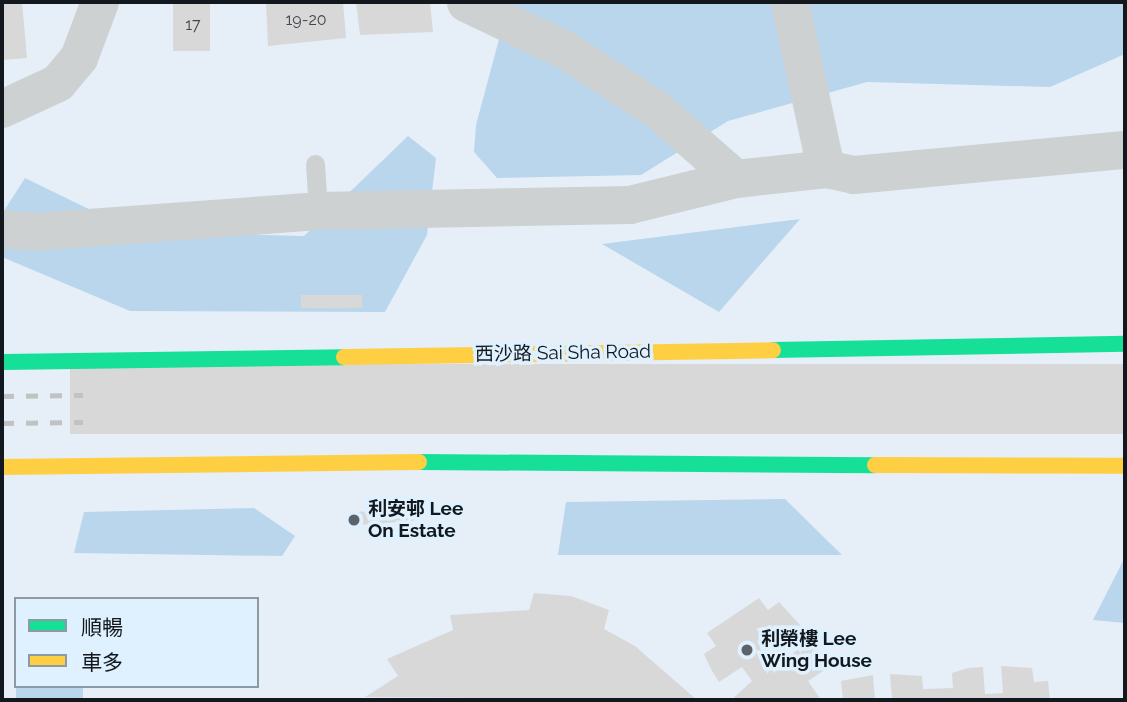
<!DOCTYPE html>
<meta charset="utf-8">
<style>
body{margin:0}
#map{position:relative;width:1127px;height:702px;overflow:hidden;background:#e6eff7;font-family:Raleway,"Noto Sans TC",sans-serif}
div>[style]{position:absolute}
.green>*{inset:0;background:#b9d6ed;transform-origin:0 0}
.building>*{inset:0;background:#d8d8d9;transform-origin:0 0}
.lane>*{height:19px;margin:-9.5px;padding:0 9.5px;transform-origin:9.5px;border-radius:9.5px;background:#ced1d2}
.street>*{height:38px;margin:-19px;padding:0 19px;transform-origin:19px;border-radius:19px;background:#ced1d2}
.fast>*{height:16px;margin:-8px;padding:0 8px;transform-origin:8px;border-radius:8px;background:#16e098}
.slow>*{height:16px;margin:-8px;padding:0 8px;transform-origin:8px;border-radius:8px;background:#ffcf43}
.rail>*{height:5px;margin-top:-2.5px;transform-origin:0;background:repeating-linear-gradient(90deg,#c0c2c4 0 12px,transparent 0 24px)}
.dots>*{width:19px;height:19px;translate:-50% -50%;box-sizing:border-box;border:4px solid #dff0fe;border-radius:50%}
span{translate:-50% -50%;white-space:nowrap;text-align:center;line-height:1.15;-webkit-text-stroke:7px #dff0fe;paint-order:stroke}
.number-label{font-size:16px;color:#44484c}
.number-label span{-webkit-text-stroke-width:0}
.street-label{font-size:19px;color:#12181d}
.poi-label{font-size:19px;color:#12181d;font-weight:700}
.left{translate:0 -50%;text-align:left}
.frame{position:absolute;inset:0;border:4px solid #12181d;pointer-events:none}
.legend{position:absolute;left:14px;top:597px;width:245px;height:91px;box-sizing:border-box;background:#dff0fe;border:2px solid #8d9aa4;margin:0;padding:9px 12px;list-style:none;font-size:21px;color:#12181d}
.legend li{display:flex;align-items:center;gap:14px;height:35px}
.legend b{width:35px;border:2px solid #8d9aa4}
</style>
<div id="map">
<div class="green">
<div style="clip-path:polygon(509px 2px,1125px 2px,1125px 54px,1050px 87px,867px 82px,728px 121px,641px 175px,497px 178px,474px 152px,476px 125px)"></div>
<div style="clip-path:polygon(408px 136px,436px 158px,427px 235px,385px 312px,130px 311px,2px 257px,2px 214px,25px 178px,136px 232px,304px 236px)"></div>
<div style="clip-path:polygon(800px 219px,719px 312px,602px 244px)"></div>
<div style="clip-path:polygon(785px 499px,842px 555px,558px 555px,566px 502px)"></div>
<div style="clip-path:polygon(254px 508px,295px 536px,282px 556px,74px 553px,84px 512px)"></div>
<div style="clip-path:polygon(1125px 557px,1125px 623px,1093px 620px)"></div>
<div style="left:16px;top:686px;width:67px;height:14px"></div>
</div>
<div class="building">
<div style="clip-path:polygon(2px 2px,22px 2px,27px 58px,2px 60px)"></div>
<div style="left:173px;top:2px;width:37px;height:49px"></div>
<div style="clip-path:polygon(266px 2px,343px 2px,346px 38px,268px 46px)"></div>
<div style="clip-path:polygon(356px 2px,430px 2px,433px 32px,360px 35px)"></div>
<div style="left:362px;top:295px;width:13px;height:61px;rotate:90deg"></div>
<div style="left:1125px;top:364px;width:70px;height:1055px;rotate:90deg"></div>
<div style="left:413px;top:508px;width:13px;height:61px;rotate:86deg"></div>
<div style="clip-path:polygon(534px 593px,571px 596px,609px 610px,604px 629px,635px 646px,697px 700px,365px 697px,398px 676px,387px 659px,453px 630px,450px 615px,529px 610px)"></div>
<div style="clip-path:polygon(759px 598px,768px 610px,779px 602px,801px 626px,778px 642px,789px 656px,811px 640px,820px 653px,826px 669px,808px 681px,821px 700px,731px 700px,752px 681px,742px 667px,719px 682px,711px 669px,704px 654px,716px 646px,707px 633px)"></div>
<div style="clip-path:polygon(1001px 666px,1032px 668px,1034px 682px,1048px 681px,1050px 700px,892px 700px,890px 674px,922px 676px,923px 689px,953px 688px,952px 673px,968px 668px,983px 667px,985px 694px,1003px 693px)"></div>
<div style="clip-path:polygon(873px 675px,875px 700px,843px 700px,841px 681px)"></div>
</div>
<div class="lane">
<div style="left:315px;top:164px;width:47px;rotate:86.3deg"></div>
</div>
<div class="street">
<div style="left:790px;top:2px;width:171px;rotate:77.8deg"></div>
<div style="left:466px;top:3px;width:110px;rotate:25.4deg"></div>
<div style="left:565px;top:50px;width:108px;rotate:33deg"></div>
<div style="left:656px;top:109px;width:106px;rotate:41.2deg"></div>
<div style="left:2px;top:109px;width:62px;rotate:-24.9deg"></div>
<div style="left:58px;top:83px;width:33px;rotate:-50deg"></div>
<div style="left:79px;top:58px;width:60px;rotate:-69.4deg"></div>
<div style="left:2px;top:229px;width:32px;rotate:5deg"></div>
<div style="left:34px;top:232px;width:285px;rotate:-4.2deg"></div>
<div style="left:318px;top:211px;width:312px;rotate:-1.1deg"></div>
<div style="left:630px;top:205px;width:109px;rotate:-13.8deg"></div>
<div style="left:736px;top:179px;width:91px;rotate:-6.3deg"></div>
<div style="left:826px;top:169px;width:29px;rotate:12deg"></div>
<div style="left:854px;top:175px;width:272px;rotate:-5.3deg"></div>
</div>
<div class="fast">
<div style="left:773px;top:350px;width:352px;rotate:-1deg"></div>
<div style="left:2px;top:362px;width:342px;rotate:-0.8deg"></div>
<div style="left:419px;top:462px;width:456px;rotate:0.4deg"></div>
</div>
<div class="slow">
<div style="left:344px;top:357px;width:429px;rotate:-0.9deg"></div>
<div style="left:875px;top:465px;width:250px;rotate:0.2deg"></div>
<div style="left:2px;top:467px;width:417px;rotate:-0.7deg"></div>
</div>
<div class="rail">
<div style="left:2px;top:396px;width:81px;rotate:-0.7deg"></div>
<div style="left:2px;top:423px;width:81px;rotate:-0.7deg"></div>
</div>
<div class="dots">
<div style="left:354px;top:520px;background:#5c6369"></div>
<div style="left:747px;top:650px;background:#5c6369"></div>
</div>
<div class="number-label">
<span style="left:306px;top:20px">19-20</span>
<span style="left:193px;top:25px">17</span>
</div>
<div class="street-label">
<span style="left:563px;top:353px;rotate:-1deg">西沙路 Sai Sha Road</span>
</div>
<div class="poi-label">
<span class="left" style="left:368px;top:520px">利安邨 Lee<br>On Estate</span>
<span class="left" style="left:761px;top:650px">利榮樓 Lee<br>Wing House</span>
</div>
<div class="frame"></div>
<ul class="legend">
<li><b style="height:9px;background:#16e098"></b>順暢</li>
<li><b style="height:9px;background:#ffcf43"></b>車多</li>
</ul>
</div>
